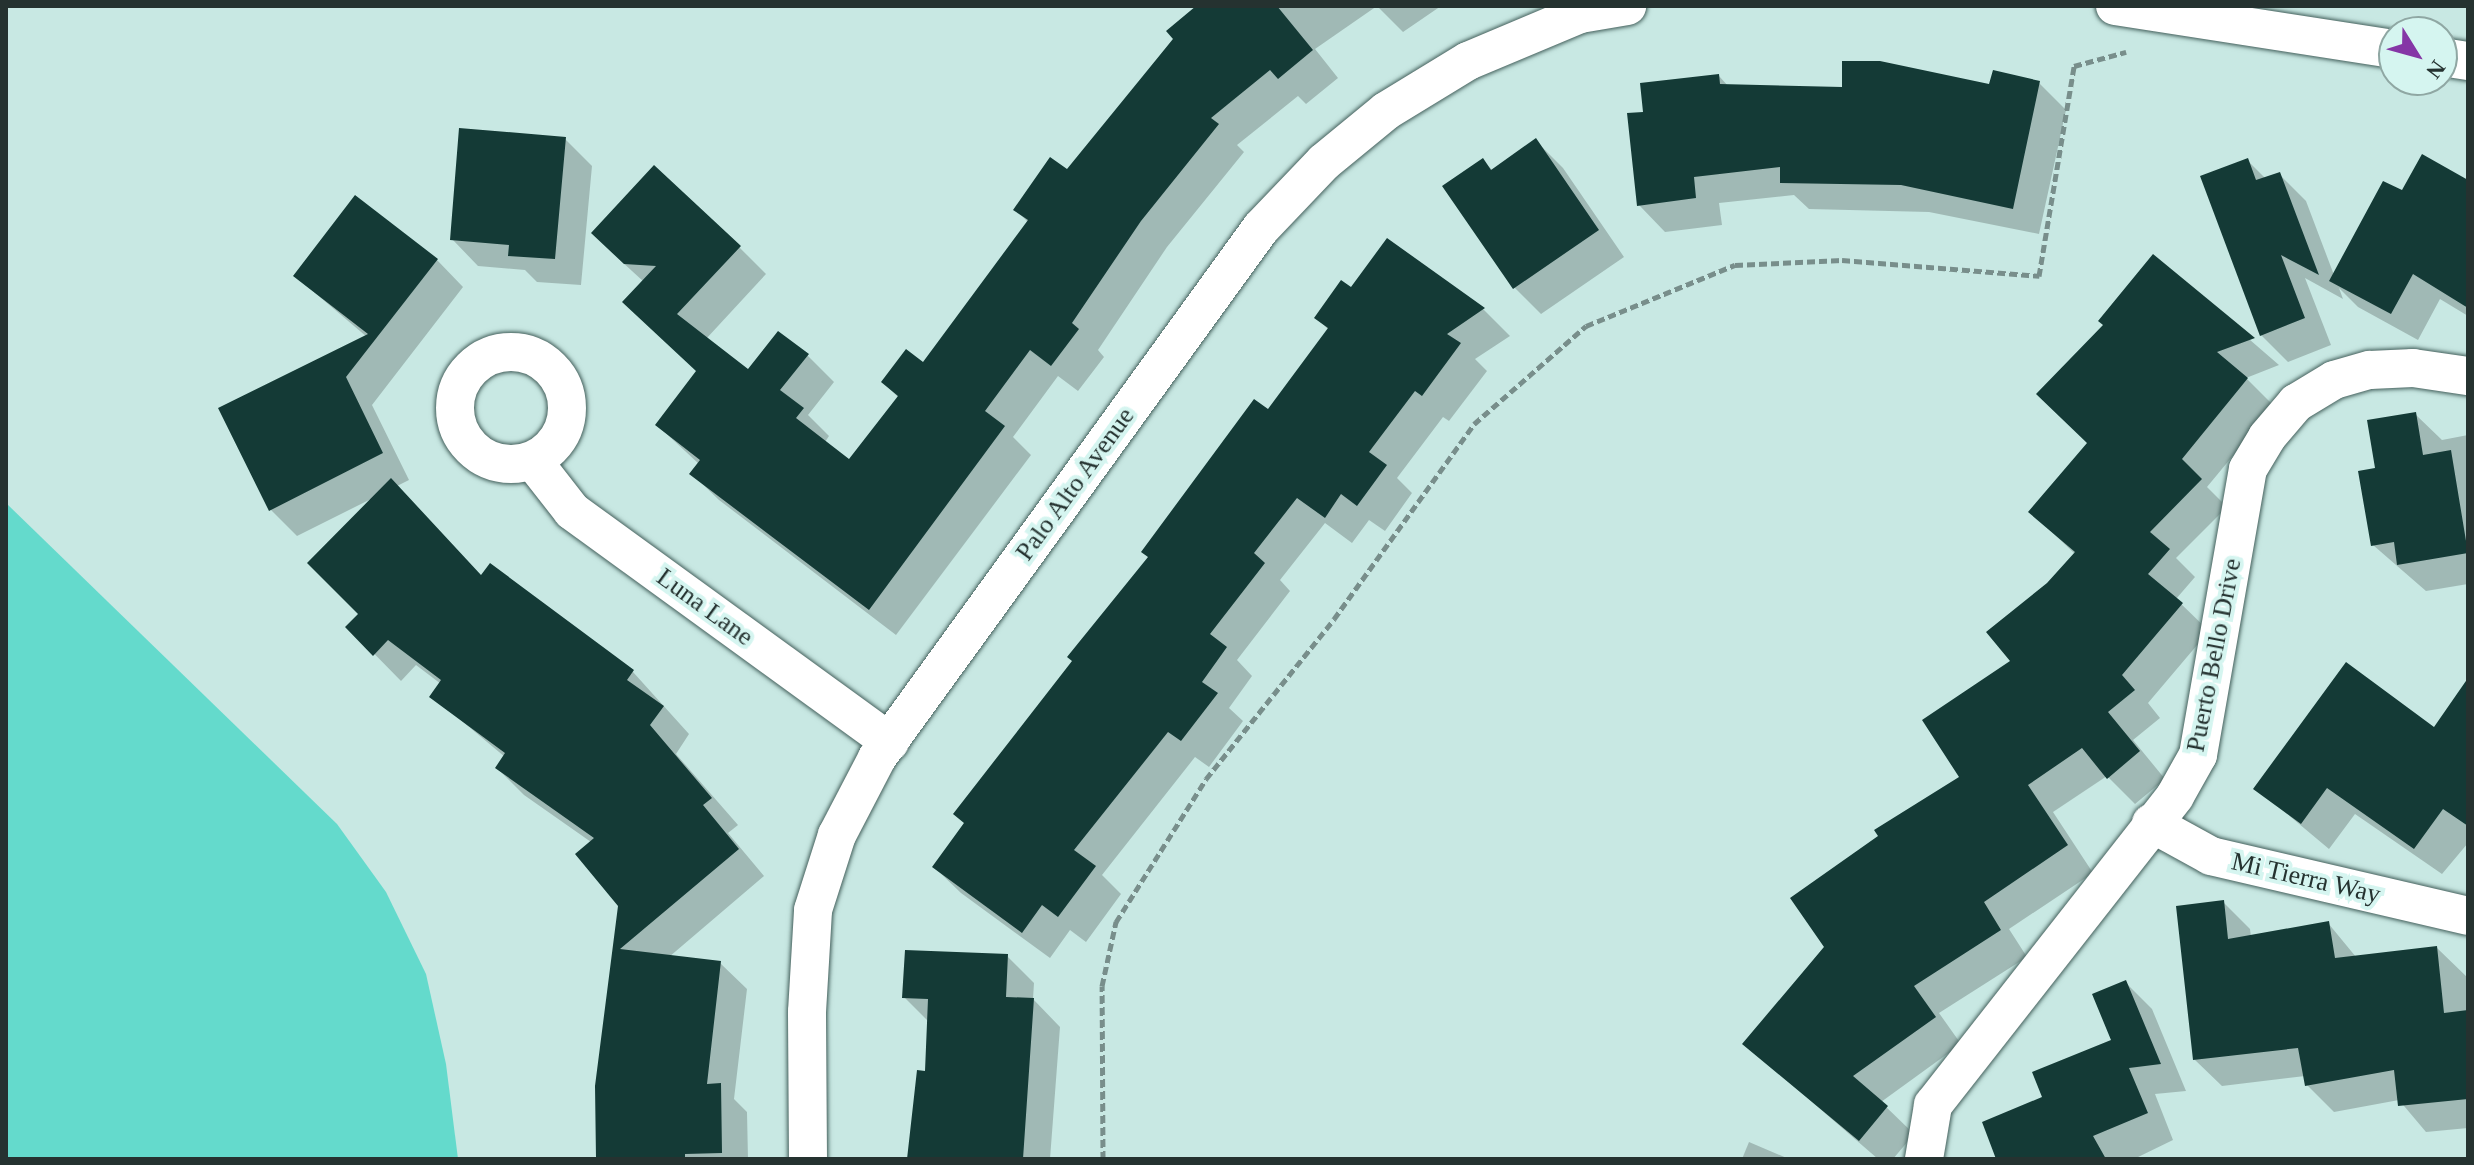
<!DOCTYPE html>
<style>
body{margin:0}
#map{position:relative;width:2474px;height:1165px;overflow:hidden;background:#c8e8e3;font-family:Georgia,serif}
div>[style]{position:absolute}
.water>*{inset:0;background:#64dacc}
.shadow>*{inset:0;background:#0003}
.building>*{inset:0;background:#143a36}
.path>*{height:5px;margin-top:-2.5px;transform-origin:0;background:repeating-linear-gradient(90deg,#788e8b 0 8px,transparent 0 12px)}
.roads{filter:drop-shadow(0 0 2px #44605c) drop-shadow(0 0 2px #44605c)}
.street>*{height:38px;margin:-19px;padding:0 19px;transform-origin:19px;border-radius:19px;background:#fff}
.street>.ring{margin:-19px;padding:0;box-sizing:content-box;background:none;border:38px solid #fff;border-radius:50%}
span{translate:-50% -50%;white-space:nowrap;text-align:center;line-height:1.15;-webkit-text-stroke:8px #d5f5f0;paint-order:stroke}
.street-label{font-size:26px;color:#253230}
.frame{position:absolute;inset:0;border:8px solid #253230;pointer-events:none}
.north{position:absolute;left:2378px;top:16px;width:80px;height:80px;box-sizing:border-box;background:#d5f5f0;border:2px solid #8fa7a3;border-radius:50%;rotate:127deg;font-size:22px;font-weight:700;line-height:32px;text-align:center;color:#253230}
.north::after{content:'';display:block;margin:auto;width:28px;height:36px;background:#8536a6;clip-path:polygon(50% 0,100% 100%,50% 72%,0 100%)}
</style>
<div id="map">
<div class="water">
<div style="clip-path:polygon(6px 503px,337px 824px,386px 892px,426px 974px,446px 1064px,458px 1159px,6px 1159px)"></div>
</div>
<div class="shadow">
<div style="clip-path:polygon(1199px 6px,1441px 6px,1403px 32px,1377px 6px,1315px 49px,1338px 78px,1306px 104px,1298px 96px,1237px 145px,1244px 152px,1167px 247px,1098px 350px,1104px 357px,1078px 391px,1058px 376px,1013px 437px,1031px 455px,896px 635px,719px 500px,692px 474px,699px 464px,657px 425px,698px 372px,644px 282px,620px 260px,739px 247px,766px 274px,706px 339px,748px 372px,807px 355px,834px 382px,808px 415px,829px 436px,825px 442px,850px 462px,899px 398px,883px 382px,923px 365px,1029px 223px,1016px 210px,1068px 172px)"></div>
<div style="clip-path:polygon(1719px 76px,1729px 87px,1844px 89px,2039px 83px,2066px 110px,2039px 234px,1929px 212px,1809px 209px,1794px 195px,1719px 203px,1722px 225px,1665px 232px,1639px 205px,1645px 113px)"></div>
<div style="clip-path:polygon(565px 139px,592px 166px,581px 285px,537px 282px,525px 270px,478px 266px,452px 239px)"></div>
<div style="clip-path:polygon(1536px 141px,1563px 168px,1624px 257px,1541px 314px,1514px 287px,1483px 160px,1493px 171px)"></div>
<div style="clip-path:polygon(2247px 160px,2266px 179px,2279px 174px,2306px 201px,2334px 275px,2403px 193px,2468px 182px,2468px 316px,2440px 299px,2418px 340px,2358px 307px,2339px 288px,2343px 299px,2305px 278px,2331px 345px,2288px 362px,2261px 335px)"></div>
<div style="clip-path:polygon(1387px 240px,1484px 310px,1510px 336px,1475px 359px,1487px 371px,1449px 421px,1443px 417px,1397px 478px,1412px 493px,1385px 531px,1369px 520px,1352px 543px,1325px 523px,1280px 580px,1290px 591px,1237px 660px,1252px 676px,1229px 708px,1243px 721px,1209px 767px,1195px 757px,1102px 875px,1121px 894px,1086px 942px,1070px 930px,1050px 958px,961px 893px,934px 867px,1074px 662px,1069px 657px,1269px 412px,1329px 330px,1316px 318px,1352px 290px)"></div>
<div style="clip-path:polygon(2154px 257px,2279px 365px,2246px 378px,2274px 406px,2207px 487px,2227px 507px,2176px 558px,2195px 577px,2176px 599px,2209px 631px,2148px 703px,2160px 718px,2133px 740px,2165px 779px,2135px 804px,2107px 776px,2053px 812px,2093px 873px,2009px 929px,2027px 957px,1939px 1013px,1961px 1044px,1881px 1102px,1914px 1134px,1893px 1159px,1878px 1159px,1745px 1044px,1962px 777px,2048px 585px,2075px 554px,2031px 512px,2090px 444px,2105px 326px)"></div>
<div style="clip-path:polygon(437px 260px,463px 287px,372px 405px,409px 480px,397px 486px,482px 577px,490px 566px,633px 672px,689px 734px,676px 754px,738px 825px,728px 833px,764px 876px,669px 957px,720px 963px,747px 989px,734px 1099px,747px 1112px,748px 1159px,598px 1159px,621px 905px,591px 842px,524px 795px,497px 768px,505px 757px,432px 696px,441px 684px,416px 665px,401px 681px,348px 627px,361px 614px,373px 498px,297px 536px,270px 509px,367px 337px,295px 276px)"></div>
<div style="clip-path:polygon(2415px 414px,2442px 440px,2468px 435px,2468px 584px,2426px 591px,2373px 545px,2378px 470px)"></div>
<div style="clip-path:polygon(2468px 693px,2468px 843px,2442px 874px,2355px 814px,2329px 849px,2256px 788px,2435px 729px)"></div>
<div style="clip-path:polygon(2223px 902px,2250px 929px,2251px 937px,2328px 923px,2356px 957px,2437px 948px,2468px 978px,2468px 1128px,2426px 1132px,2399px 1100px,2334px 1112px,2307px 1085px,2305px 1076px,2222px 1086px,2195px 1060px)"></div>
<div style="clip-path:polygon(1007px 956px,1034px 983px,1033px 999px,1060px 1027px,1050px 1159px,909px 1159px,927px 1073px,929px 1022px,904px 997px)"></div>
<div style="clip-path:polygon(2125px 982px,2152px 1009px,2186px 1091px,2155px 1094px,2173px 1140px,2134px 1159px,1998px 1159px,2045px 1098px,2114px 1041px)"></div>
<div style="clip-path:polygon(1749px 1142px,1789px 1159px,1742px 1159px)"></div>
</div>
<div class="building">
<div style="clip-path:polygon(1196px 6px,1277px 6px,1313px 50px,1278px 79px,1270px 70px,1211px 118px,1219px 124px,1141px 221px,1072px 323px,1079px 329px,1051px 366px,1030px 350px,985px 411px,1005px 426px,869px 610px,689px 474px,700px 460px,655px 425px,696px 371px,622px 302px,656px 266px,624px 264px,591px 233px,654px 165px,741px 246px,677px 314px,748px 369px,778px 331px,809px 354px,780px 390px,804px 408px,796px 418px,849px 459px,898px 396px,881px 382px,906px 349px,923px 362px,1028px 220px,1013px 210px,1050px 157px,1067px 169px,1173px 39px,1166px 31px)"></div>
<div style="clip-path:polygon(1842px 61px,1880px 61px,1989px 84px,1993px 70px,2040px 81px,2013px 209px,1901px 185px,1780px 183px,1780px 167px,1694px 177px,1696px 198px,1637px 206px,1627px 113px,1643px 112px,1640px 83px,1719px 74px,1720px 84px,1842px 87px)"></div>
<div style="clip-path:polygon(459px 128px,566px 137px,555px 259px,508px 256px,509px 245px,450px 240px)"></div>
<div style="clip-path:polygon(1536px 138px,1599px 230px,1513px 289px,1442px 186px,1483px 158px,1491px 170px)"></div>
<div style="clip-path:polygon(2422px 154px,2468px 180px,2468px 308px,2413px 274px,2391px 314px,2329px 281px,2383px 181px,2402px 190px)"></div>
<div style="clip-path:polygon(2248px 158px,2256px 180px,2280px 172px,2319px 275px,2281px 255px,2305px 318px,2260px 336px,2200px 176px)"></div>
<div style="clip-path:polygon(355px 195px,438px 259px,346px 377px,383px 453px,269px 511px,218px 408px,368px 334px,293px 276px)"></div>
<div style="clip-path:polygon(1387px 238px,1485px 308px,1447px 334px,1461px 343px,1422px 396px,1415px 391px,1369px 452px,1387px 465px,1357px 506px,1341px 494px,1325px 518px,1297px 498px,1254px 553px,1265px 563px,1210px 634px,1227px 647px,1202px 682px,1218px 693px,1181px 741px,1168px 732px,1074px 850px,1096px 866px,1058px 917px,1042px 905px,1022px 933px,932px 867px,964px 823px,953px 814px,1072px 661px,1067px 657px,1148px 557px,1141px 552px,1254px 399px,1268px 409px,1328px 328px,1314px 318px,1341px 280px,1351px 287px)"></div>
<div style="clip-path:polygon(2153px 254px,2255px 338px,2217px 352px,2248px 378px,2182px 459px,2202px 479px,2150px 532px,2170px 549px,2148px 574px,2183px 603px,2122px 675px,2135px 690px,2108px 712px,2140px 751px,2107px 779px,2082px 748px,2028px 785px,2068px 845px,1984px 902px,2001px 930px,1914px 986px,1936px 1017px,1853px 1076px,1888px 1106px,1859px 1141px,1742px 1044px,1824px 947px,1790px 898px,1878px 836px,1874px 830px,1959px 777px,1922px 720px,2010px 661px,1986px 632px,2047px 583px,2075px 552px,2028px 512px,2087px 443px,2036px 394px,2103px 325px,2098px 321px)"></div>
<div style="clip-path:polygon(2416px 412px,2423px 455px,2451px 450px,2468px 553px,2397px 565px,2394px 542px,2371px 546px,2358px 471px,2375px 468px,2367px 420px)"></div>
<div style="clip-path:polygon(391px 478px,481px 575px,490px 563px,634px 670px,627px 680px,664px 706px,650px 725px,712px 798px,703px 805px,739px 849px,620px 949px,721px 961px,707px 1084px,721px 1083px,722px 1153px,685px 1154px,685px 1159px,596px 1159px,595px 1086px,618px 906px,575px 854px,594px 838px,495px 768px,505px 753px,429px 697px,441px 680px,388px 640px,373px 656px,345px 627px,358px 614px,307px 563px)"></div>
<div style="clip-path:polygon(2346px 662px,2434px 727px,2468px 678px,2468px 826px,2443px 809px,2414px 849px,2327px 788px,2301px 824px,2253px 789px)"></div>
<div style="clip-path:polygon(2224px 900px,2228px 939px,2329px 921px,2335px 958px,2437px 946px,2444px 1013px,2468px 1010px,2468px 1099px,2398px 1106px,2394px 1070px,2305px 1086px,2298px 1048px,2193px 1060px,2176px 906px)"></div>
<div style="clip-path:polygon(905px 950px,1008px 954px,1006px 997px,1034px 998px,1023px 1159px,907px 1159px,917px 1070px,925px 1071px,928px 999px,902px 998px)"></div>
<div style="clip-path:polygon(2126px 980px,2161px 1064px,2129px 1068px,2148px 1113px,2093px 1136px,2106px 1159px,1996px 1159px,1982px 1122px,2042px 1097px,2032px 1072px,2111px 1040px,2092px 994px)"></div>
</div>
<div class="path">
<div style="left:1103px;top:1159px;width:173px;rotate:-90.3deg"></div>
<div style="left:1102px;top:986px;width:66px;rotate:-77.7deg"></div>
<div style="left:1116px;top:922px;width:169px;rotate:-57.8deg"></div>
<div style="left:1206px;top:779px;width:205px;rotate:-51.3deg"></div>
<div style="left:1334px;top:619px;width:240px;rotate:-54.3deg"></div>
<div style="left:1474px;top:424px;width:149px;rotate:-41.2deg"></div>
<div style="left:1586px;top:326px;width:161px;rotate:-22.3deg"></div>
<div style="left:1735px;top:265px;width:107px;rotate:-2.7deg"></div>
<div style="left:1842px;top:260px;width:198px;rotate:4.6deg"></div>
<div style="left:2039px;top:276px;width:213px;rotate:-80.5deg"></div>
<div style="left:2074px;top:66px;width:54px;rotate:-15.1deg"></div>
</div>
<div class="roads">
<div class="street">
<div style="left:2115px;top:6px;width:282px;rotate:8.8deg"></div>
<div style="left:2442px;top:57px;width:26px;rotate:9deg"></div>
<div class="ring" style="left:455px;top:352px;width:74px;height:74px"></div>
<div style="left:533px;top:461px;width:63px;rotate:52deg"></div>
<div style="left:572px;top:511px;width:393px;rotate:36deg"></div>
<div style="left:2151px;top:823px;width:68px;rotate:28.8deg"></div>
<div style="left:2211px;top:856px;width:264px;rotate:13.1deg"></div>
<div style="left:808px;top:1159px;width:147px;rotate:-90.4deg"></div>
<div style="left:807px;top:1012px;width:102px;rotate:-86.6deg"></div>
<div style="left:813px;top:910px;width:79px;rotate:-72.3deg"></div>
<div style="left:837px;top:835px;width:87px;rotate:-62.5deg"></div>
<div style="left:877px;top:758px;width:654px;rotate:-54.08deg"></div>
<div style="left:1261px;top:228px;width:91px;rotate:-46.3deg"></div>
<div style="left:1324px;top:162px;width:80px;rotate:-39.4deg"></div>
<div style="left:1386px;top:111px;width:96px;rotate:-31.4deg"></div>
<div style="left:1468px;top:61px;width:121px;rotate:-22.8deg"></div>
<div style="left:1580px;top:14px;width:48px;rotate:-9.7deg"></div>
<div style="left:1924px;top:1159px;width:55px;rotate:-80.5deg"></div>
<div style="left:1933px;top:1105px;width:392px;rotate:-51.9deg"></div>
<div style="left:2175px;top:796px;width:47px;rotate:-60.7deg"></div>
<div style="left:2198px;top:755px;width:290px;rotate:-80.1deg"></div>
<div style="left:2248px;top:469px;width:37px;rotate:-59deg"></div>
<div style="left:2267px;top:437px;width:45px;rotate:-49.5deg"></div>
<div style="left:2296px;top:403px;width:44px;rotate:-31.2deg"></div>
<div style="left:2334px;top:380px;width:37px;rotate:-16deg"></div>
<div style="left:2370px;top:370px;width:43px;rotate:-2.7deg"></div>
<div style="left:2413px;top:368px;width:56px;rotate:8.3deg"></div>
</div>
</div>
<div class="street-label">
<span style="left:1075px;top:484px;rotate:-54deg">Palo Alto Avenue</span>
<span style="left:705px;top:607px;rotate:36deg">Luna Lane</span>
<span style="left:2214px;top:655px;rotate:-79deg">Puerto Bello Drive</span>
<span style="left:2306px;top:878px;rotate:13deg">Mi Tierra Way</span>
</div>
<div class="frame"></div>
<div class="north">N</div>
</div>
